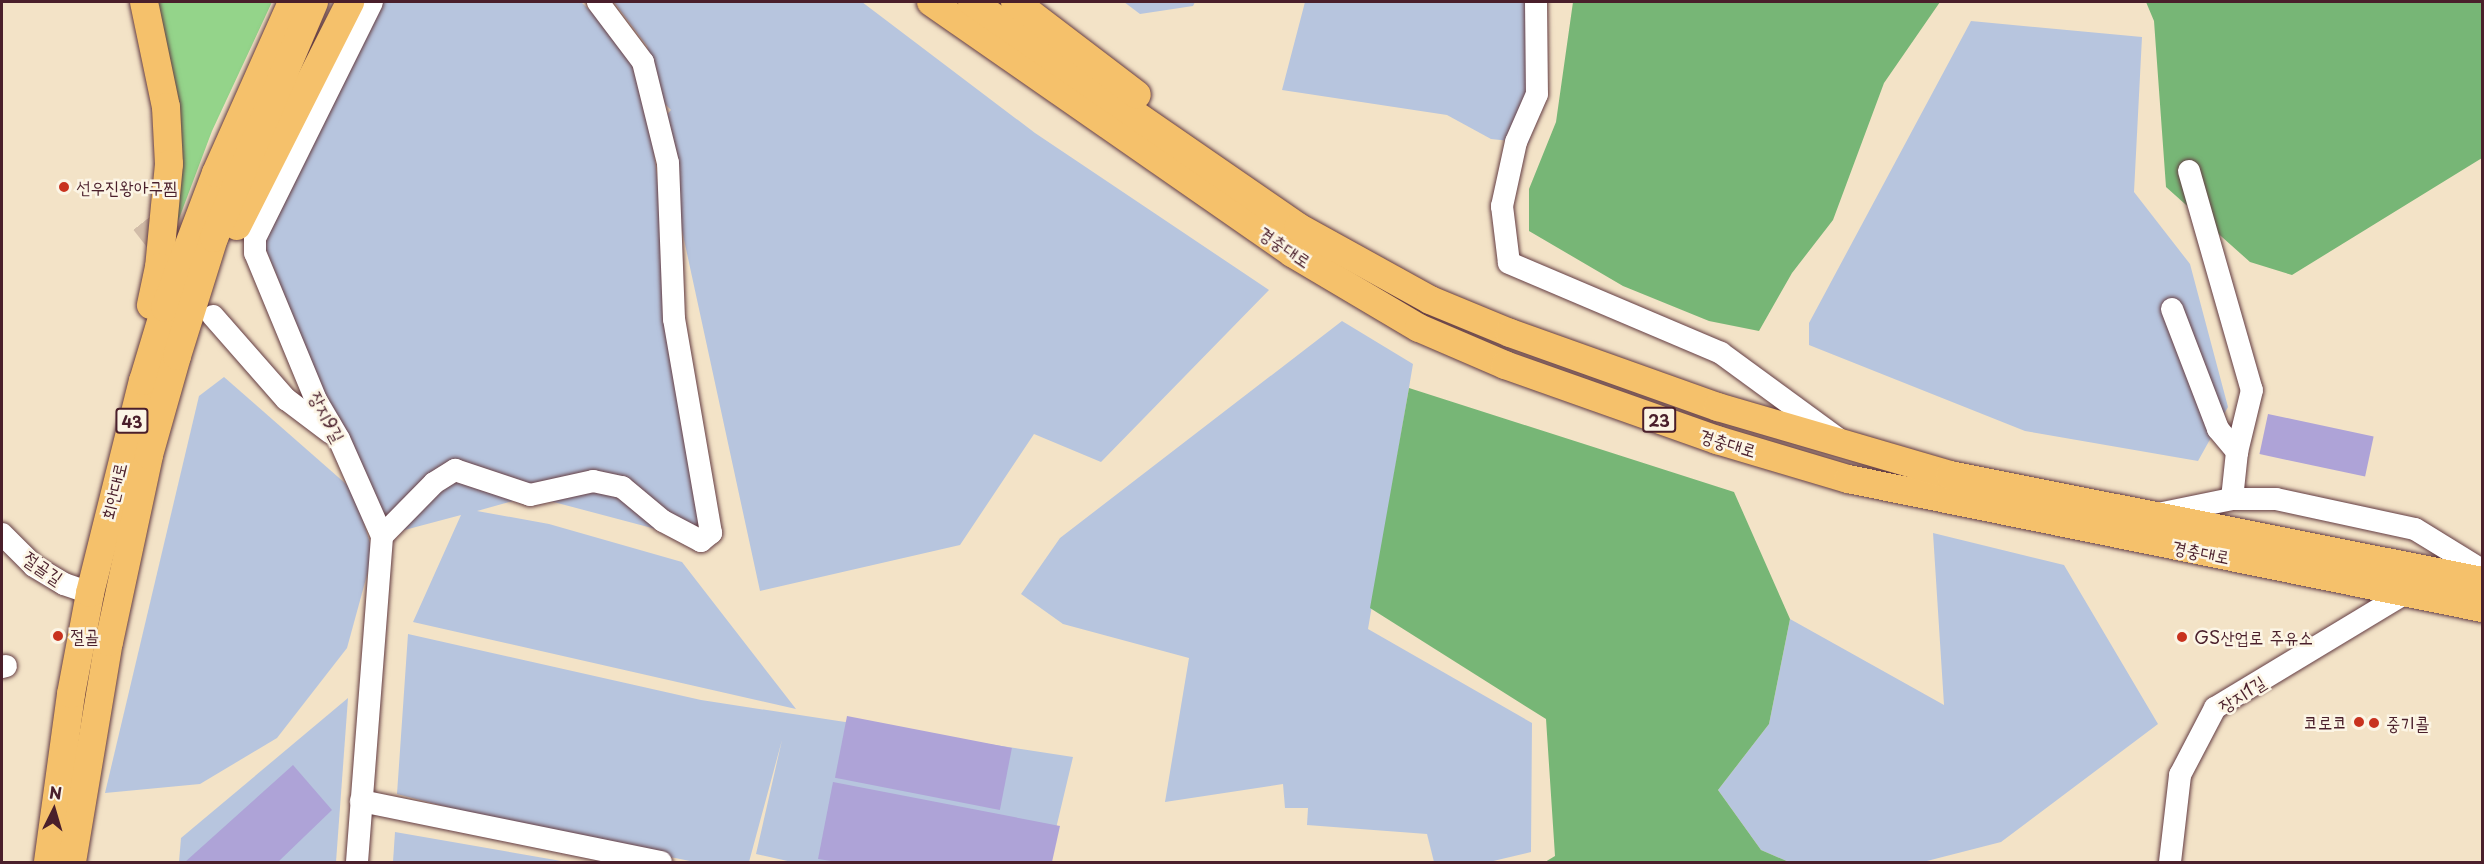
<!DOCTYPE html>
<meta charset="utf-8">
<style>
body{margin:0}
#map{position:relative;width:2484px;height:864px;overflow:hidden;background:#f3e3c7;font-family:"Playpen Sans","Poor Story",sans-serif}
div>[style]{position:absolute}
.industrial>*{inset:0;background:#b7c5de}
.green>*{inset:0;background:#94d48a}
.forest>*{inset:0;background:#77b676}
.building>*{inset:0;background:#aea3d7;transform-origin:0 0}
.minor-tunnel>*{height:22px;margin-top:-11px;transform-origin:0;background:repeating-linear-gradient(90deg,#d1bca8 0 22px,transparent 0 33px)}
.roads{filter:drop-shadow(0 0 2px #633c42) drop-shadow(0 0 2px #633c42)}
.minor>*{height:22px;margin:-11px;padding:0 11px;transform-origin:11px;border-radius:11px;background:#fff}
.major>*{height:28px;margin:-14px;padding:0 14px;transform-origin:14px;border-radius:14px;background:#f5c16b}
.dots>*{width:16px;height:16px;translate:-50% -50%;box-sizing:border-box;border:3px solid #fcf5e5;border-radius:50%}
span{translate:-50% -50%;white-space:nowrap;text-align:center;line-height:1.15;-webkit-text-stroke:5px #fcf5e5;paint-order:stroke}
.shield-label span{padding:2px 4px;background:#fcf5e5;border:2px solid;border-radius:4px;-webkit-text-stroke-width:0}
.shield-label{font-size:16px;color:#4a1f2b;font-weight:700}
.poi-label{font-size:18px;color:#4a1f2b}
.left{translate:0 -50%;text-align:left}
.right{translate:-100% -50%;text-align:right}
.street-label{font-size:18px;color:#4a1f2b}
.frame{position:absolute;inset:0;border:3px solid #4a1f2b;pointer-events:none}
.north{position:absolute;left:24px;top:780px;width:60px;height:60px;-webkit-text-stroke:4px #fcf5e5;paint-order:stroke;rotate:5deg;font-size:16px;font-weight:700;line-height:24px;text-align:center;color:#4a1f2b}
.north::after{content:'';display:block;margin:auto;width:21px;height:27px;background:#4a1f2b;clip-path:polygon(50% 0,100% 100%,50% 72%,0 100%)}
</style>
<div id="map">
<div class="industrial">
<div style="clip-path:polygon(375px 2px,581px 2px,643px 62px,701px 541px,531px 496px,477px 511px,549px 524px,682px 562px,796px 709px,413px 622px,461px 515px,382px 536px,259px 232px)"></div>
<div style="clip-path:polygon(614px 2px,862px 2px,1035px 133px,1269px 290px,1101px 462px,1034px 434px,960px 545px,760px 591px,659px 124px,671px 110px,663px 102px,647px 46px)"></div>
<div style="clip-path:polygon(1124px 2px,1195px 2px,1193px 6px,1140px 14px)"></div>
<div style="clip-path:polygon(1305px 2px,1547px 2px,1529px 143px,1491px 139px,1447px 115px,1282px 90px)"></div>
<div style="clip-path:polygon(1971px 21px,2142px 37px,2134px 192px,2190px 264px,2228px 407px,2198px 461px,2025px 431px,1809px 345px,1809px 323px)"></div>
<div style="clip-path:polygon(1342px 321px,1413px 364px,1368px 629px,1532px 723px,1531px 852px,1489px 862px,1434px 862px,1427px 834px,1307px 825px,1308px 808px,1285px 808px,1283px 784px,1165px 802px,1189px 658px,1063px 624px,1021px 594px,1060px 538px)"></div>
<div style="clip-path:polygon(224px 377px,354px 491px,373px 553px,347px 648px,277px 738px,200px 784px,105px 793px,199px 396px)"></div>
<div style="clip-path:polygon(1933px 533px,2064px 565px,2158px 724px,2001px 842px,1923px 862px,1789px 862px,1761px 850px,1718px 790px,1769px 724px,1790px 619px,1944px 705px)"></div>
<div style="clip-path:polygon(408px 634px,701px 700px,1073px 757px,1048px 862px,792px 862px,756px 854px,782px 740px,749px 862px,695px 862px,540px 831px,397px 794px)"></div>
<div style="clip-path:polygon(348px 698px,336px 862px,179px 862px,181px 838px)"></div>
<div style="clip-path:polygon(395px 832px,567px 862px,393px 862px)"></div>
</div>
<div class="green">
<div style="clip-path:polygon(150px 2px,272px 2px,212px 131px,177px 224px)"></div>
</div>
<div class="forest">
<div style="clip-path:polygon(1573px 2px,1940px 2px,1884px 83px,1833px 220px,1792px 273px,1759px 331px,1709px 321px,1623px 286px,1529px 231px,1529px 189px,1556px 122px)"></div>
<div style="clip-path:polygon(2146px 2px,2482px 2px,2482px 158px,2292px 275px,2250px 262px,2166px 187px,2154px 21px)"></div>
<div style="clip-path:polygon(1409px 388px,1734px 492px,1790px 619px,1769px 724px,1718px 790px,1761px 850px,1789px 862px,1545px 862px,1555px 856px,1546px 719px,1370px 608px)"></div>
</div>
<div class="building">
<div style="left:2268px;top:414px;width:108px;height:41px;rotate:12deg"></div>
<div style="left:847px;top:716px;width:168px;height:63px;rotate:11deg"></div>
<div style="clip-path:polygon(293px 765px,332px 810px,278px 862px,185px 862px)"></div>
<div style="clip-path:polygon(833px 782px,1060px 826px,1052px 862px,838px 862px,818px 859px)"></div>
</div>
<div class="minor-tunnel">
<div style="left:142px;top:223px;width:41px;rotate:52deg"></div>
</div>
<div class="roads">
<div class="minor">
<div style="left:1536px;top:2px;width:92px;rotate:89.4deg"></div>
<div style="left:1537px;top:94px;width:52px;rotate:113.6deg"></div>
<div style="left:1516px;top:142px;width:66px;rotate:102.3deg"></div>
<div style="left:1502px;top:206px;width:57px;rotate:83deg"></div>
<div style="left:1509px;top:263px;width:230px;rotate:23deg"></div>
<div style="left:1721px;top:353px;width:144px;rotate:36.2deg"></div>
<div style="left:2189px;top:171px;width:228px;rotate:74deg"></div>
<div style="left:2252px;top:390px;width:64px;rotate:103.6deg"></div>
<div style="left:2172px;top:309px;width:129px;rotate:69deg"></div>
<div style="left:2218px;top:429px;width:30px;rotate:50deg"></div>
<div style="left:2237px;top:452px;width:47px;rotate:96.1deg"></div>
<div style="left:213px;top:316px;width:111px;rotate:48.7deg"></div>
<div style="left:286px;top:399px;width:56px;rotate:37.1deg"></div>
<div style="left:2158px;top:514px;width:76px;rotate:-11.5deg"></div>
<div style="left:2232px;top:499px;width:44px"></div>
<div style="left:2276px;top:499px;width:142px;rotate:12.2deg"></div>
<div style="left:2415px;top:529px;width:79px;rotate:31.5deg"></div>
<div style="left:2px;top:534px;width:45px;rotate:45deg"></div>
<div style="left:34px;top:566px;width:35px;rotate:31deg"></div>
<div style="left:64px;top:584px;width:28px;rotate:19deg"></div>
<div style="left:382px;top:536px;width:74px;rotate:-45.5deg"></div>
<div style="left:434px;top:483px;width:25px;rotate:-32deg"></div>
<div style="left:455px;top:470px;width:79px;rotate:18.4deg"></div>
<div style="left:530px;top:495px;width:65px;rotate:-12.5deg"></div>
<div style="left:593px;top:481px;width:30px;rotate:12deg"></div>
<div style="left:622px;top:487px;width:53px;rotate:39.7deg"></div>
<div style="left:663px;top:521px;width:43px;rotate:27.8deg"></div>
<div style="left:701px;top:541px;width:13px;rotate:-39deg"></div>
<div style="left:711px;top:533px;width:217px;rotate:-99.8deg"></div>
<div style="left:674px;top:319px;width:156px;rotate:-92.2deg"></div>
<div style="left:668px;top:163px;width:104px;rotate:-103.9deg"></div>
<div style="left:643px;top:62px;width:75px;rotate:-126.9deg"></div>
<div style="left:2px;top:667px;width:4px;rotate:-14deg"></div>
<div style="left:361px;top:801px;width:306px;rotate:11.5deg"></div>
<div style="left:357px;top:862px;width:327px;rotate:-85.6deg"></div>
<div style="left:382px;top:536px;width:106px;rotate:-113.9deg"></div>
<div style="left:339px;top:439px;width:45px;rotate:-120.5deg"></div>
<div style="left:316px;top:400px;width:159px;rotate:-112.5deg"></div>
<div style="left:255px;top:253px;width:15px;rotate:-90deg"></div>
<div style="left:255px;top:238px;width:263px;rotate:-63.6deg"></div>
<div style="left:2170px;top:862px;width:88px;rotate:-83.4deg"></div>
<div style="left:2180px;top:775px;width:76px;rotate:-62.4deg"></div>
<div style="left:2215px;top:708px;width:223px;rotate:-31.1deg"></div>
</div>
<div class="major">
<div style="left:144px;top:2px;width:107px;rotate:78.2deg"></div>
<div style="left:166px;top:107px;width:57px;rotate:87deg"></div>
<div style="left:169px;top:164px;width:103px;rotate:95.5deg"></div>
<div style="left:159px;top:267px;width:39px;rotate:102deg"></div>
<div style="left:931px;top:2px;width:440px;rotate:34.8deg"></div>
<div style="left:1292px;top:253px;width:147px;rotate:30.6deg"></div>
<div style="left:1419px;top:328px;width:94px;rotate:23.3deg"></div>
<div style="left:1505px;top:365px;width:225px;rotate:19.5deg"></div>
<div style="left:1717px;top:440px;width:137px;rotate:16.6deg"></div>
<div style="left:1848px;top:479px;width:647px;rotate:11.5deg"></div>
<div style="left:972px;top:2px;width:396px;rotate:34.6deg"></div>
<div style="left:1298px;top:227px;width:151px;rotate:28.9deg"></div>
<div style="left:1430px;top:300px;width:87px;rotate:22.4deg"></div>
<div style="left:1510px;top:333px;width:221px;rotate:19.6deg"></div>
<div style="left:1718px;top:407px;width:242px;rotate:16.3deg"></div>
<div style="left:1950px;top:475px;width:542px;rotate:11.27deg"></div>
<div style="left:1015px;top:2px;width:153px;rotate:37.3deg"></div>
<div style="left:237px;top:226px;width:251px;rotate:-63.2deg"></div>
<div style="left:48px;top:862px;width:170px;rotate:-82.2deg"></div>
<div style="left:71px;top:694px;width:103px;rotate:-79.3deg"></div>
<div style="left:90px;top:593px;width:219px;rotate:-76deg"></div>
<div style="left:143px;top:381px;width:76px;rotate:-73.2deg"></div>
<div style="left:165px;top:308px;width:144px;rotate:-69.3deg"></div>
<div style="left:216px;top:173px;width:187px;rotate:-66deg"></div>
<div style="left:72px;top:862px;width:223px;rotate:-80.5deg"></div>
<div style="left:109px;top:642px;width:191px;rotate:-77.9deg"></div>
<div style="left:149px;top:455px;width:103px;rotate:-74.2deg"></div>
<div style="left:177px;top:356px;width:124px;rotate:-72.6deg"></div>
<div style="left:214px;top:238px;width:256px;rotate:-67deg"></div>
</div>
</div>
<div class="dots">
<div style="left:64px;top:187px;background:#c8321e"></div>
<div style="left:58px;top:636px;background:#c8321e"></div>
<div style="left:2182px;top:637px;background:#c8321e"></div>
<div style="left:2359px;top:722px;background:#c8321e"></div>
<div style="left:2374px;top:723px;background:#c8321e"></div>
</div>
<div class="shield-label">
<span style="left:1659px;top:420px">23</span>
<span style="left:132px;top:421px">43</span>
</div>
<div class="poi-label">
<span class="left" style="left:76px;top:187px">선우진왕아구찜</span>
<span class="left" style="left:70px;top:636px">절골</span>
<span class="left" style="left:2194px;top:637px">GS산업로 주유소</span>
<span class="right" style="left:2347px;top:722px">코로코</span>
<span class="left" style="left:2386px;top:723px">중기콜</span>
</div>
<div class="street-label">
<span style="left:1285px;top:247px;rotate:34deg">경충대로</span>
<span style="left:327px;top:417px;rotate:62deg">장지9길</span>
<span style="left:1728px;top:443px;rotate:17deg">경충대로</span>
<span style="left:114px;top:491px;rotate:-77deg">회안대로</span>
<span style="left:2201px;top:552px;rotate:11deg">경충대로</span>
<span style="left:43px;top:568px;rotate:34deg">절골길</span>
<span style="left:2242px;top:694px;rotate:-33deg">장지1길</span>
</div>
<div class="frame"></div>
<div class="north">N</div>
</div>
